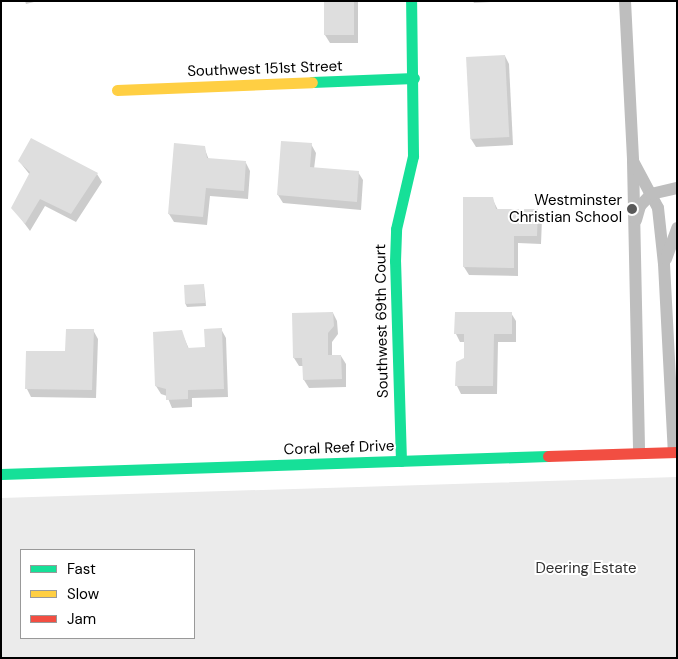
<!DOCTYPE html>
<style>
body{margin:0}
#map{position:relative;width:678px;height:659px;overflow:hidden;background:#fff;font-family:"DM Sans",sans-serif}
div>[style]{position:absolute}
.green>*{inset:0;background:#ebebeb}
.shadow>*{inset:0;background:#0003}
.building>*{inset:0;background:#dedede;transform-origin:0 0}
.lane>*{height:12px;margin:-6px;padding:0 6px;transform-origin:6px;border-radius:6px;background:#bebebe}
.fast>*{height:11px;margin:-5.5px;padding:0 5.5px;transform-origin:5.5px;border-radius:5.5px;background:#16e098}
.slow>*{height:11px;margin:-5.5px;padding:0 5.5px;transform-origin:5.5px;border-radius:5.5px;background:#ffcf43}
.jam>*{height:11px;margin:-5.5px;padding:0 5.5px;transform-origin:5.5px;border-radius:5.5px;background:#f24e42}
.dots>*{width:14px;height:14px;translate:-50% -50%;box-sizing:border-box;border:2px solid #fff;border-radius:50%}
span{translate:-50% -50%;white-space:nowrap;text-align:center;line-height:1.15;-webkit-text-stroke:4px #fff;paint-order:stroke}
.street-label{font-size:15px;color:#000}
.poi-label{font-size:15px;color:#000}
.right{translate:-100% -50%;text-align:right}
.park-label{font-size:15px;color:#313131}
.frame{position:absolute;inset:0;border:2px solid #000;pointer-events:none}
.legend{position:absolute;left:20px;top:549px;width:175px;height:90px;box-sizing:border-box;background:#fff;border:1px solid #999;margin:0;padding:6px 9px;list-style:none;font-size:15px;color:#000}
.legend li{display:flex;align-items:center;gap:10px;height:25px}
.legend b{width:25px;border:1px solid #999}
</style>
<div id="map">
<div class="green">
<div style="clip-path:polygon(evenodd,677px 477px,677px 658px,1px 658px,1px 498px,677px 477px,21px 550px,194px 550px,194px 638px,21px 638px,21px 550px)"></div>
</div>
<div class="shadow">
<div style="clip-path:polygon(25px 1px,38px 1px,26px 4px)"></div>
<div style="clip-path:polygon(299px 1px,358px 1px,358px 43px,330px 43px,325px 35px,325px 1px)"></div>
<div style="clip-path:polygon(473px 1px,508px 1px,474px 3px)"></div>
<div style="clip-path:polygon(505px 56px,509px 64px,513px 145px,476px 147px,471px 139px)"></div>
<div style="clip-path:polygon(283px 142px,311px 144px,316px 153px,314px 169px,358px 172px,363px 180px,361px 210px,283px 203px,278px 195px)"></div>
<div style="clip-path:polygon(204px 147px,209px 160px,246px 163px,250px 171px,248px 199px,210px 196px,207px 225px,174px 222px,169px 214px)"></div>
<div style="clip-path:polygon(19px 161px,97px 174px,102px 182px,76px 222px,45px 206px,30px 231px,13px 208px,30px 175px)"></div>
<div style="clip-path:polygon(492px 198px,498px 210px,537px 211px,542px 219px,541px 244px,518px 243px,518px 276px,469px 275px,464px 267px)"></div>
<div style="clip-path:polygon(204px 286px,206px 306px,187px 307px,185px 303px)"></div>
<div style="clip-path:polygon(333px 313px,337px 321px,338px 334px,332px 342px,332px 356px,341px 356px,346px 364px,346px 387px,309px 388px,304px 380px,303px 366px,299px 366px,294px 358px,293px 314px)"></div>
<div style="clip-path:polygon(511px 313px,516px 321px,516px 342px,498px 342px,497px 394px,461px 394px,457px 386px,465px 358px,465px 342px,460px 342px,456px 334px)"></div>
<div style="clip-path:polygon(221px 329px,226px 338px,228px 397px,192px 398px,192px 407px,172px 408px,167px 396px,161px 394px,156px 386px,181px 331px,189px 349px,206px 348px)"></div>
<div style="clip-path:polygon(93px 330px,98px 339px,96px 398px,31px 397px,27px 389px)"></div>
</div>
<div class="building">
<div style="left:324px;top:1px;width:30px;height:34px"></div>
<div style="left:505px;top:55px;width:82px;height:39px;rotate:87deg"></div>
<div style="clip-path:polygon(31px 138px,98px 173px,71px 214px,40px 199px,25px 224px,11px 208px,30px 172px,18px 161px)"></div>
<div style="clip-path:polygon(281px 141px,312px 143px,310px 167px,359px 171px,357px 202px,277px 195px)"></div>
<div style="clip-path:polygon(174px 143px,205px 146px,207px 158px,246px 161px,244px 191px,206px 188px,203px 217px,168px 214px)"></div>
<div style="clip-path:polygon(463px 197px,493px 197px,496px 209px,538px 209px,537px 236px,514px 236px,514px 268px,463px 267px)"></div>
<div style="left:204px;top:284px;width:19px;height:20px;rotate:87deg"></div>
<div style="clip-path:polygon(333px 312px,334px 326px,328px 333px,328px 355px,341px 355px,342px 379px,303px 380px,302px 358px,293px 358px,292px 313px)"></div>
<div style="clip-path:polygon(455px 312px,512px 312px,512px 334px,494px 334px,493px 386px,455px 386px,456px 362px,464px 358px,464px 334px,454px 334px)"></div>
<div style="clip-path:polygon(222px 328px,224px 389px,188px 390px,188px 399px,166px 400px,166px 389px,155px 386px,153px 332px,182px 330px,188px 348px,205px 347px,204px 329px)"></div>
<div style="clip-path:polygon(66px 329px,94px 329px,92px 390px,25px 389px,26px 351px,65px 351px)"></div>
</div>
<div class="lane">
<div style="left:625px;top:1px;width:160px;rotate:87.1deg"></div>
<div style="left:633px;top:161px;width:292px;rotate:88.8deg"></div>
<div style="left:634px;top:163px;width:51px;rotate:61.9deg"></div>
<div style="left:658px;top:208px;width:56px;rotate:83.9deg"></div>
<div style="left:664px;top:264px;width:188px;rotate:87deg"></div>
<div style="left:636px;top:220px;width:15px;rotate:-74deg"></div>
<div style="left:640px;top:206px;width:16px;rotate:-47deg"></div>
<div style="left:651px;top:194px;width:27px;rotate:-13deg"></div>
<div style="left:666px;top:259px;width:33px;rotate:-70deg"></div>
</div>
<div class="fast">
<div style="left:312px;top:82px;width:102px;rotate:-2.2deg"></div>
<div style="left:401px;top:461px;width:200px;rotate:-91.7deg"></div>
<div style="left:395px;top:261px;width:32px;rotate:-88deg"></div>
<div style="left:396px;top:229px;width:75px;rotate:-76.9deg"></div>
<div style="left:413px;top:156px;width:155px;rotate:-90.7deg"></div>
<div style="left:1px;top:474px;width:547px;rotate:-1.88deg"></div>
</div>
<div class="slow">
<div style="left:117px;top:90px;width:195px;rotate:-2.3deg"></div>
</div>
<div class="jam">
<div style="left:548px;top:456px;width:129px;rotate:-1.8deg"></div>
</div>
<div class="dots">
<div style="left:632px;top:209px;background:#595959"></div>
</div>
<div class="street-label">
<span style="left:265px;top:69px;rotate:-2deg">Southwest 151st Street</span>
<span style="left:382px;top:321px;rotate:-91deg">Southwest 69th Court</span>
<span style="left:339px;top:448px;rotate:-2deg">Coral Reef Drive</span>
</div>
<div class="poi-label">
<span class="right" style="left:622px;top:209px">Westminster<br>Christian School</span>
</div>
<div class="park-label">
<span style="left:586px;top:569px">Deering Estate</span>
</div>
<div class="frame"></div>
<ul class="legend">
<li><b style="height:6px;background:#16e098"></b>Fast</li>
<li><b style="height:6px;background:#ffcf43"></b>Slow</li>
<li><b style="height:6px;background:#f24e42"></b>Jam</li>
</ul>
</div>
